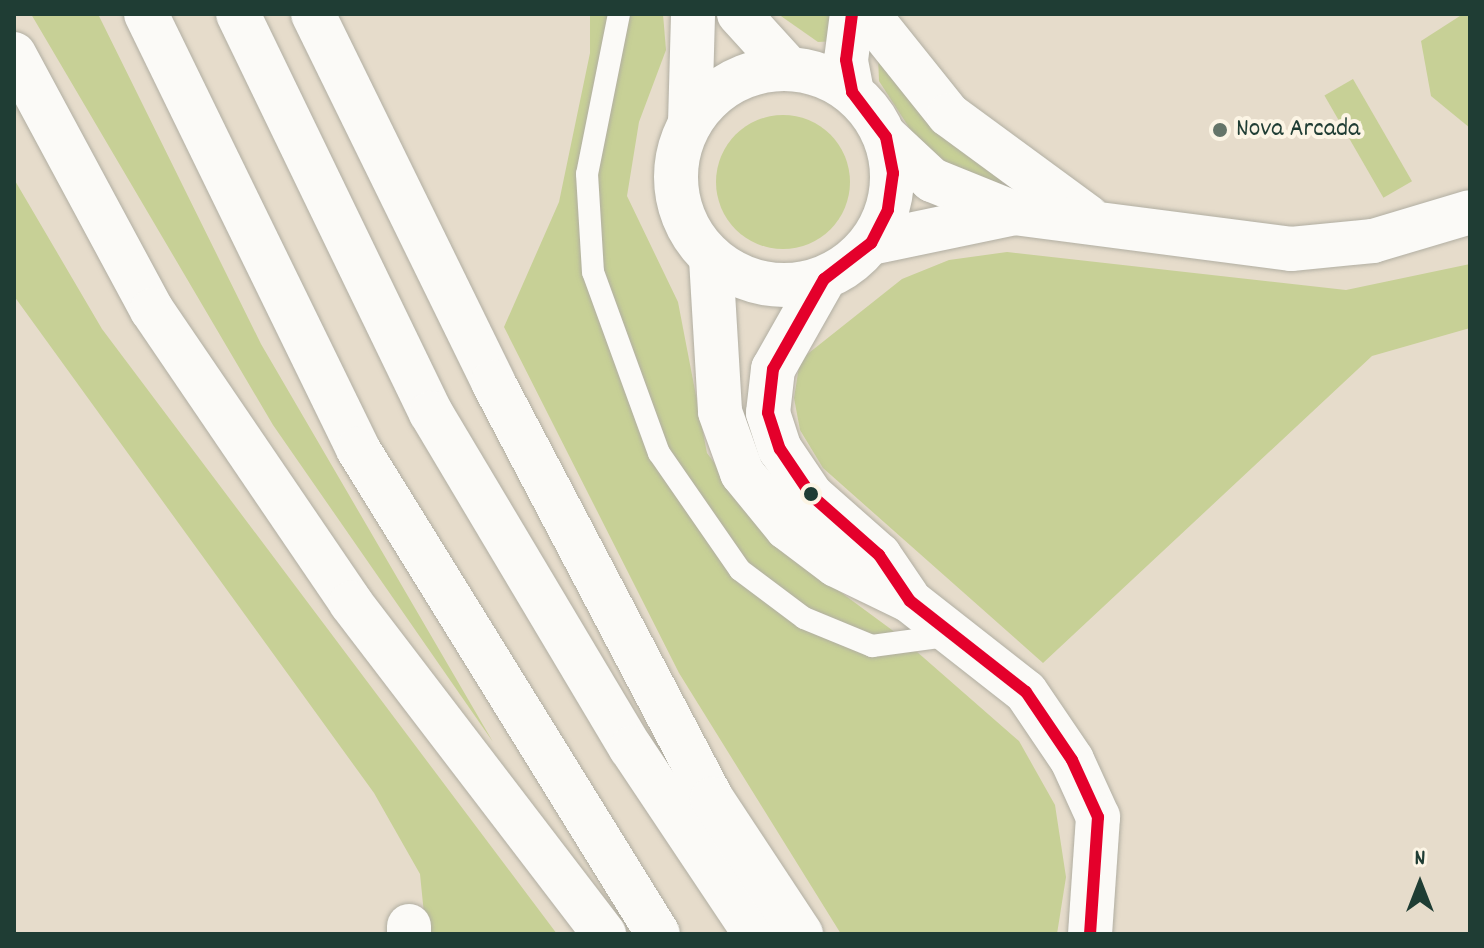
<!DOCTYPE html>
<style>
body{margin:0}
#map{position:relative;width:1484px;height:948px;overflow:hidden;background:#e6dccb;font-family:Dekko,sans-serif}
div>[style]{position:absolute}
.green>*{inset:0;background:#c7d096;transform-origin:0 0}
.round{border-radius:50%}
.roads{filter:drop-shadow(0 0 2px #b1aea2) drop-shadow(0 0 2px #b1aea2)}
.service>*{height:22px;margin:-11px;padding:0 11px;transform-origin:11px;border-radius:11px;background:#fbfaf7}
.minor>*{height:44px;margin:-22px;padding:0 22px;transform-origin:22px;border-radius:22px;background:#fbfaf7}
.tertiary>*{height:44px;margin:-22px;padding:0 22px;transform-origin:22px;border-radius:22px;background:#fbfaf7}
.tertiary>.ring{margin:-22px;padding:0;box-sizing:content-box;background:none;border:44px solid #fbfaf7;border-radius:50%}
.trunk>*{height:44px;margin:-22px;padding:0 22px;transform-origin:22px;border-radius:22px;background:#fbfaf7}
.bus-1>*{height:12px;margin:-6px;padding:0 6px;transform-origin:6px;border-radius:6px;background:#e4002b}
.dots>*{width:22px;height:22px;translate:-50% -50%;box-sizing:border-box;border:4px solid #fcf5e5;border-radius:50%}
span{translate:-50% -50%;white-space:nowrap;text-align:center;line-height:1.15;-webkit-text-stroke:8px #fcf5e5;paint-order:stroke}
.poi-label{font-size:26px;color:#1f3d34}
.left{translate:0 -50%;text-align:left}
.frame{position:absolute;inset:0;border:16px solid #1f3d34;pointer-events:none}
.north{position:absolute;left:1380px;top:844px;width:80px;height:80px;-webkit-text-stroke:6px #fcf5e5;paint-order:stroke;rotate:0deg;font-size:22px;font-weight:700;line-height:32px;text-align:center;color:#1f3d34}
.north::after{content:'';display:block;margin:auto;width:28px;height:36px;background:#1f3d34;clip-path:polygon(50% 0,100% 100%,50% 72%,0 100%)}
</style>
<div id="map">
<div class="green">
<div style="clip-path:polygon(31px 14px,98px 14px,261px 344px,493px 742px,273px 425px)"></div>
<div style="clip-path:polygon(590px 14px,663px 14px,666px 50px,639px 122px,627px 196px,678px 302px,707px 453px,774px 543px,892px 630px,1019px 741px,1055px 805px,1066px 877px,1057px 934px,841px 934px,679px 673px,504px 327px,559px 202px,590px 53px)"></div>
<div style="clip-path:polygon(778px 14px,834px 14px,837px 41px,818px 42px)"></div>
<div style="clip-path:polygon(1463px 14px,1470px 14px,1470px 128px,1431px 96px,1421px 41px)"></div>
<div style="clip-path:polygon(878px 55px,1002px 177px,1002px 186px,960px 172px,919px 143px,879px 81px)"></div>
<div style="left:1353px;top:79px;width:118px;height:33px;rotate:60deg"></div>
<div class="round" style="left:716px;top:115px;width:134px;height:134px"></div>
<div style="clip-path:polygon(14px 179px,102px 329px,557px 934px,426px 934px,420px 874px,374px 793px,14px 296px)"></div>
<div style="clip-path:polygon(1007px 252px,1346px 290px,1470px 264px,1470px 328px,1372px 356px,1043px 663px,823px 468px,800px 430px,794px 398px,800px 360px,902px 279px,949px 260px)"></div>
</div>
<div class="roads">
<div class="service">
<div style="left:619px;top:14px;width:163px;rotate:101.3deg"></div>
<div style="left:587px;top:174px;width:98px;rotate:86.5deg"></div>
<div style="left:593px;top:272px;width:193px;rotate:70deg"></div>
<div style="left:659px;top:453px;width:142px;rotate:55.3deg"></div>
<div style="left:740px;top:570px;width:80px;rotate:36.9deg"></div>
<div style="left:804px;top:618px;width:74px;rotate:22.4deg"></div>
<div style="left:872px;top:646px;width:82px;rotate:-7.7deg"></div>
</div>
<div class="minor">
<div style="left:739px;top:14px;width:74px;rotate:47.7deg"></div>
<div style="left:690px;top:123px;width:109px;rotate:-88.4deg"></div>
<div style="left:711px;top:259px;width:153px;rotate:86.6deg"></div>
<div style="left:720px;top:412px;width:65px;rotate:70.2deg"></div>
<div style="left:742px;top:473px;width:71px;rotate:50.7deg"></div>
<div style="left:787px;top:528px;width:61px;rotate:37.1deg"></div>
<div style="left:836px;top:565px;width:82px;rotate:25.9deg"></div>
<div style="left:910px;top:601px;width:147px;rotate:38.1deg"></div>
<div style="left:1026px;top:692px;width:82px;rotate:55.9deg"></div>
<div style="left:1072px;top:760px;width:63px;rotate:65.5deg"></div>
<div style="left:1098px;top:817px;width:117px;rotate:93.9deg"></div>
<div style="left:824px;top:279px;width:103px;rotate:119.5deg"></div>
<div style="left:773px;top:369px;width:44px;rotate:96.5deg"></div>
<div style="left:768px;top:413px;width:38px;rotate:72deg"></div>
<div style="left:780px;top:449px;width:55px;rotate:56deg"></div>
<div style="left:811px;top:495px;width:91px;rotate:41.4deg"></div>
<div style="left:879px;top:555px;width:50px;rotate:55.7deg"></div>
<div style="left:409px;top:926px;width:8px;rotate:90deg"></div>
</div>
<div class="tertiary">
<div style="left:868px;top:14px;width:129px;rotate:51.3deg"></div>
<div style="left:949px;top:115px;width:172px;rotate:36.3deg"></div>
<div class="ring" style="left:676px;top:69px;width:172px;height:172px"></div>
<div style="left:852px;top:92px;width:33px;rotate:-101deg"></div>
<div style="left:846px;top:60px;width:46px;rotate:-82.6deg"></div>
<div style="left:886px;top:137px;width:63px;rotate:43.1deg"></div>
<div style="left:932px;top:180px;width:88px;rotate:21.9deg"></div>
<div style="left:871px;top:243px;width:146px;rotate:-11.8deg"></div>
<div style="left:1014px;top:213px;width:279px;rotate:7.4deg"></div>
<div style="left:1291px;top:249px;width:82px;rotate:-5.6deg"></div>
<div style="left:1373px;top:241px;width:101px;rotate:-16.6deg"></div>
</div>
<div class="trunk">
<div style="left:146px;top:14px;width:484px;rotate:64deg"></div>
<div style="left:358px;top:449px;width:570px;rotate:58.26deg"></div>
<div style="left:238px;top:14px;width:443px;rotate:64.2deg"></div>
<div style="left:431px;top:413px;width:390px;rotate:59.2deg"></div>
<div style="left:631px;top:748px;width:224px;rotate:56.3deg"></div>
<div style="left:313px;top:14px;width:410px;rotate:63.9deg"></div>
<div style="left:493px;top:382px;width:471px;rotate:62.3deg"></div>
<div style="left:712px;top:799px;width:162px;rotate:56.6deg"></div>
<div style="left:14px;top:54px;width:291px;rotate:61.7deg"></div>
<div style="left:152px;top:310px;width:354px;rotate:55.8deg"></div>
<div style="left:351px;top:603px;width:417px;rotate:52.6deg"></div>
</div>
</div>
<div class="bus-1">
<div style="left:852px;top:14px;width:46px;rotate:97.4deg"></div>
<div style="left:846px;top:60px;width:33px;rotate:79deg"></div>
<div style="left:852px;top:92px;width:56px;rotate:52.9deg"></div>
<div style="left:886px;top:137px;width:37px;rotate:79deg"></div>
<div style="left:893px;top:173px;width:37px;rotate:98deg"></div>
<div style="left:888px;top:210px;width:37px;rotate:117deg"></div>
<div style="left:871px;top:243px;width:59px;rotate:142.5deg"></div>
<div style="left:824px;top:279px;width:103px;rotate:119.5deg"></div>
<div style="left:773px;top:369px;width:44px;rotate:96.5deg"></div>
<div style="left:768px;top:413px;width:38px;rotate:72deg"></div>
<div style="left:780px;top:449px;width:55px;rotate:56deg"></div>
<div style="left:811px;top:495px;width:91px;rotate:41.4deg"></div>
<div style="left:879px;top:555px;width:55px;rotate:56deg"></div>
<div style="left:910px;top:601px;width:147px;rotate:38.1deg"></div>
<div style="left:1026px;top:692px;width:82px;rotate:55.9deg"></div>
<div style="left:1072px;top:760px;width:63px;rotate:65.5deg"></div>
<div style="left:1098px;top:817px;width:117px;rotate:93.9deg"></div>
</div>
<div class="dots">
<div style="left:1220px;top:130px;background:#657569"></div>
<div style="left:811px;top:494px;background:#1f3d34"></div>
</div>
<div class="poi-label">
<span class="left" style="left:1236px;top:130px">Nova Arcada</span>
</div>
<div class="frame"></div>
<div class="north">N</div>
</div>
